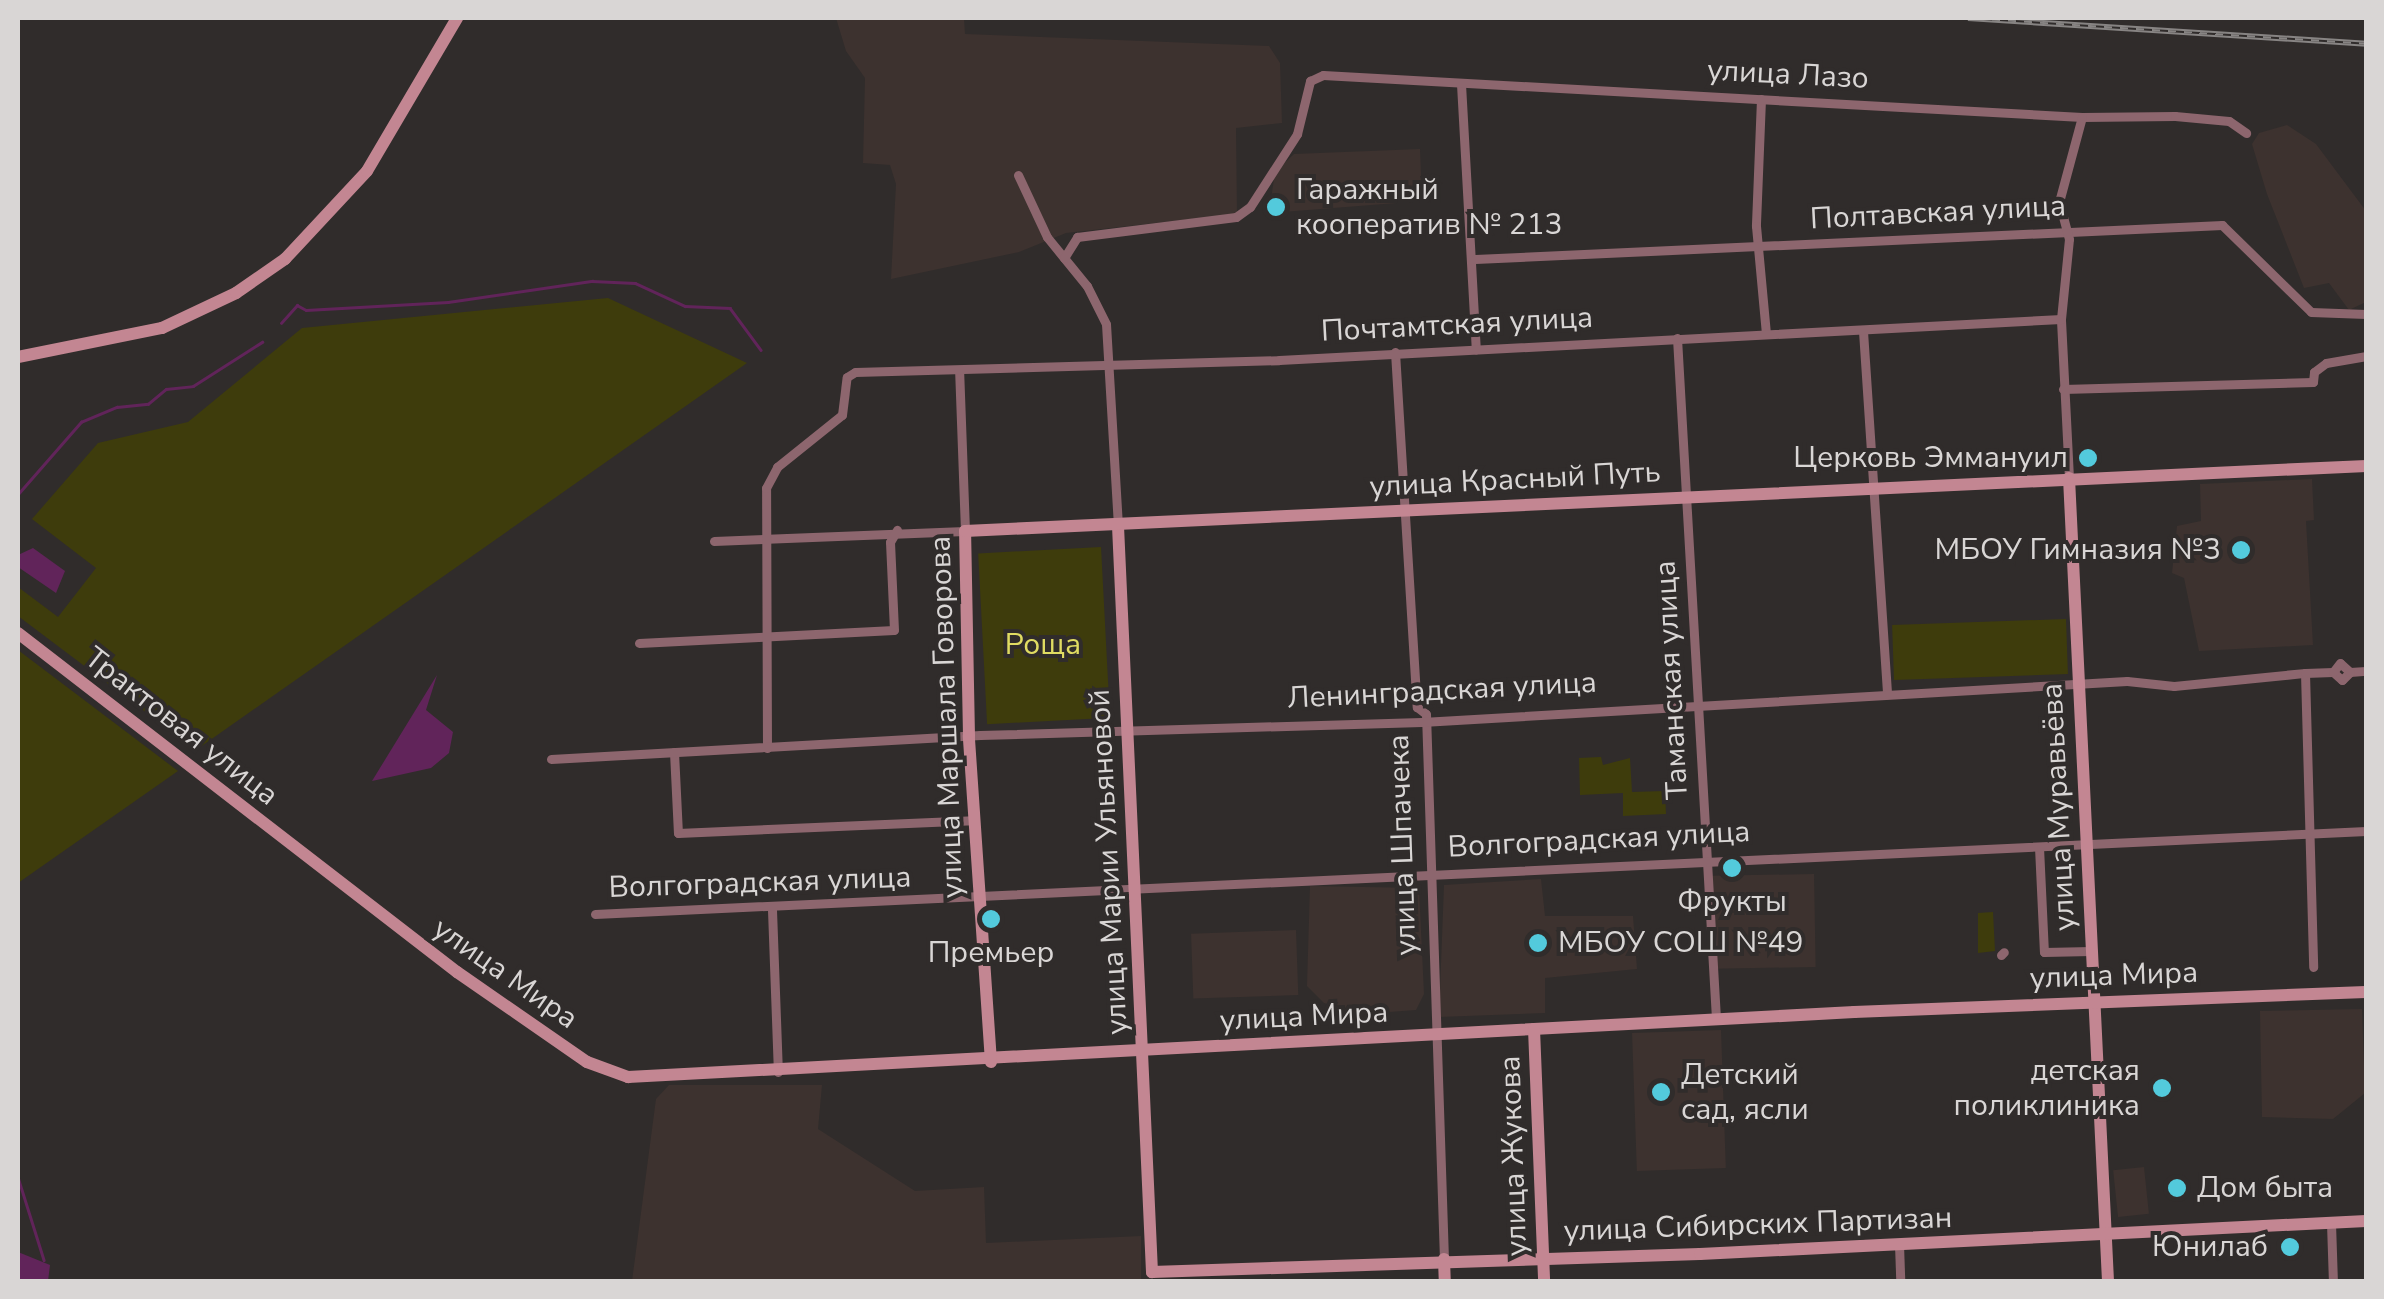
<!DOCTYPE html>
<meta charset="utf-8">
<style>
body{margin:0}
#map{position:relative;width:2384px;height:1299px;overflow:hidden;background:#302c2b;font-family:"Nunito Sans",sans-serif}
div>[style]{position:absolute}
.built>*{inset:0;background:#3d322f;transform-origin:0 0}
.green>*{inset:0;background:#3e3c0c;transform-origin:0 0}
.water>*{inset:0;background:#61245a}
.stream>*{height:2.5px;margin:-1.25px;padding:0 1.25px;transform-origin:1.25px;border-radius:1.25px;background:#61245a}
.street>*{height:9px;margin:-4.5px;padding:0 4.5px;transform-origin:4.5px;border-radius:4.5px;background:#8d666e}
.secondary>*{height:12px;margin:-6px;padding:0 6px;transform-origin:6px;border-radius:6px;background:#c38692}
.rail>*{height:6px;margin-top:-3px;transform-origin:0;background:repeating-linear-gradient(90deg,#302c2b 0 8px,#878483 0 16px);box-sizing:border-box;border-block:2px solid #878483}
.dots>*{width:28px;height:28px;translate:-50% -50%;box-sizing:border-box;border:5px solid #302c2b;border-radius:50%}
span{translate:-50% -50%;white-space:nowrap;text-align:center;line-height:1.15;-webkit-text-stroke:8px #302c2b;paint-order:stroke}
.street-label{font-size:30px;color:#d9d6d5}
.poi-label{font-size:30px;color:#d9d6d5}
.left{translate:0 -50%;text-align:left}
.right{translate:-100% -50%;text-align:right}
.park-label{font-size:30px;color:#e0dc62}
.frame{position:absolute;inset:0;border:20px solid #d9d6d5;pointer-events:none}
</style>
<div id="map">
<div class="built">
<div style="clip-path:polygon(836px 18px,964px 18px,965px 34px,1269px 46px,1280px 63px,1282px 123px,1236px 128px,1237px 214px,1066px 233px,1019px 252px,891px 279px,896px 184px,890px 165px,863px 163px,865px 78px,846px 51px)"></div>
<div style="clip-path:polygon(2287px 125px,2316px 144px,2366px 211px,2366px 302px,2349px 310px,2329px 283px,2304px 288px,2267px 194px,2252px 144px,2259px 133px)"></div>
<div style="clip-path:polygon(1420px 149px,1422px 201px,1269px 213px,1275px 172px,1294px 154px)"></div>
<div style="clip-path:polygon(2312px 479px,2314px 520px,2306px 521px,2313px 645px,2199px 651px,2184px 578px,2172px 573px,2177px 526px,2201px 521px,2200px 484px)"></div>
<div style="left:1814px;top:874px;width:93px;height:103px;rotate:89deg"></div>
<div style="clip-path:polygon(1541px 879px,1545px 916px,1633px 916px,1637px 969px,1545px 978px,1545px 1013px,1439px 1017px,1444px 885px)"></div>
<div style="clip-path:polygon(1310px 886px,1419px 888px,1424px 994px,1416px 1010px,1362px 1014px,1324px 1003px,1307px 986px)"></div>
<div style="left:1296px;top:930px;width:65px;height:105px;rotate:88deg"></div>
<div style="clip-path:polygon(2362px 1009px,2365px 1093px,2333px 1119px,2262px 1117px,2260px 1011px)"></div>
<div style="left:1721px;top:1030px;width:138px;height:89px;rotate:88deg"></div>
<div style="clip-path:polygon(669px 1085px,822px 1085px,818px 1129px,915px 1191px,984px 1187px,986px 1243px,1141px 1236px,1141px 1281px,632px 1281px,656px 1099px)"></div>
<div style="left:2144px;top:1167px;width:47px;height:31px;rotate:84deg"></div>
</div>
<div class="green">
<div style="clip-path:polygon(608px 298px,747px 363px,196px 750px,18px 616px,18px 587px,58px 617px,96px 568px,32px 519px,98px 443px,188px 422px,302px 328px)"></div>
<div style="left:1101px;top:547px;width:171px;height:123px;rotate:87deg"></div>
<div style="left:2066px;top:619px;width:55px;height:174px;rotate:88deg"></div>
<div style="clip-path:polygon(18px 650px,178px 771px,18px 883px)"></div>
<div style="clip-path:polygon(1601px 757px,1603px 765px,1630px 758px,1632px 792px,1665px 791px,1666px 814px,1623px 816px,1623px 793px,1580px 795px,1579px 758px)"></div>
<div style="clip-path:polygon(1993px 912px,1995px 951px,1978px 953px,1978px 913px)"></div>
</div>
<div class="water">
<div style="clip-path:polygon(33px 548px,65px 571px,56px 593px,18px 567px,18px 555px)"></div>
<div style="clip-path:polygon(437px 675px,426px 710px,453px 732px,449px 753px,431px 768px,372px 781px)"></div>
<div style="clip-path:polygon(18px 1252px,50px 1265px,48px 1281px,18px 1281px)"></div>
</div>
<div class="stream">
<div style="left:281px;top:323px;width:24px;rotate:-48deg"></div>
<div style="left:297px;top:305px;width:10px;rotate:29deg"></div>
<div style="left:306px;top:310px;width:142px;rotate:-3.2deg"></div>
<div style="left:448px;top:302px;width:146px;rotate:-8.3deg"></div>
<div style="left:592px;top:281px;width:43px;rotate:2.7deg"></div>
<div style="left:635px;top:283px;width:55px;rotate:24.7deg"></div>
<div style="left:685px;top:306px;width:45px;rotate:2.5deg"></div>
<div style="left:730px;top:308px;width:52px;rotate:53.6deg"></div>
<div style="left:18px;top:494px;width:96px;rotate:-48.8deg"></div>
<div style="left:81px;top:422px;width:39px;rotate:-23deg"></div>
<div style="left:117px;top:407px;width:31px;rotate:-6deg"></div>
<div style="left:148px;top:404px;width:23px;rotate:-40deg"></div>
<div style="left:166px;top:389px;width:27px;rotate:-6deg"></div>
<div style="left:193px;top:386px;width:82px;rotate:-32.5deg"></div>
<div style="left:18px;top:1177px;width:87px;rotate:72.6deg"></div>
</div>
<div class="street">
<div style="left:1461px;top:84px;width:266px;rotate:86.8deg"></div>
<div style="left:1761px;top:99px;width:127px;rotate:92.3deg"></div>
<div style="left:1756px;top:226px;width:108px;rotate:84.7deg"></div>
<div style="left:1018px;top:175px;width:68px;rotate:64.9deg"></div>
<div style="left:1047px;top:237px;width:63px;rotate:50.8deg"></div>
<div style="left:1087px;top:286px;width:42px;rotate:63.4deg"></div>
<div style="left:1106px;top:324px;width:202px;rotate:86.6deg"></div>
<div style="left:1064px;top:258px;width:25px;rotate:-58deg"></div>
<div style="left:1077px;top:237px;width:160px;rotate:-7.2deg"></div>
<div style="left:1236px;top:217px;width:17px;rotate:-36deg"></div>
<div style="left:1250px;top:207px;width:87px;rotate:-57.2deg"></div>
<div style="left:1297px;top:134px;width:55px;rotate:-76.2deg"></div>
<div style="left:1310px;top:81px;width:14px;rotate:-25deg"></div>
<div style="left:1323px;top:75px;width:760px;rotate:3.17deg"></div>
<div style="left:2082px;top:117px;width:93px;rotate:-0.6deg"></div>
<div style="left:2175px;top:116px;width:54px;rotate:5.3deg"></div>
<div style="left:2229px;top:121px;width:21px;rotate:35deg"></div>
<div style="left:1475px;top:259px;width:748px;rotate:-2.61deg"></div>
<div style="left:2222px;top:225px;width:124px;rotate:44.3deg"></div>
<div style="left:2311px;top:312px;width:55px;rotate:2.1deg"></div>
<div style="left:1863px;top:331px;width:364px;rotate:86.2deg"></div>
<div style="left:1677px;top:338px;width:682px;rotate:86.72deg"></div>
<div style="left:1395px;top:352px;width:356px;rotate:86.5deg"></div>
<div style="left:1417px;top:707px;width:11px;rotate:38deg"></div>
<div style="left:1426px;top:714px;width:545px;rotate:88.11deg"></div>
<div style="left:2063px;top:389px;width:250px;rotate:-1.6deg"></div>
<div style="left:2313px;top:382px;width:10px;rotate:-84deg"></div>
<div style="left:2314px;top:372px;width:15px;rotate:-37deg"></div>
<div style="left:2326px;top:363px;width:41px;rotate:-9.9deg"></div>
<div style="left:2069px;top:478px;width:159px;rotate:-92.9deg"></div>
<div style="left:2061px;top:319px;width:80px;rotate:-84.3deg"></div>
<div style="left:2069px;top:239px;width:38px;rotate:-105deg"></div>
<div style="left:2059px;top:202px;width:88px;rotate:-74.9deg"></div>
<div style="left:714px;top:541px;width:251px;rotate:-2.3deg"></div>
<div style="left:965px;top:531px;width:160px;rotate:-92.1deg"></div>
<div style="left:639px;top:643px;width:255px;rotate:-2.9deg"></div>
<div style="left:894px;top:630px;width:88px;rotate:-92.6deg"></div>
<div style="left:890px;top:542px;width:14px;rotate:-60deg"></div>
<div style="left:2350px;top:672px;width:16px;rotate:-4deg"></div>
<div style="left:2305px;top:673px;width:294px;rotate:88.4deg"></div>
<div style="left:767px;top:748px;width:260px;rotate:-90.2deg"></div>
<div style="left:766px;top:488px;width:24px;rotate:-62deg"></div>
<div style="left:777px;top:467px;width:83px;rotate:-38.7deg"></div>
<div style="left:842px;top:415px;width:38px;rotate:-83deg"></div>
<div style="left:847px;top:377px;width:9px;rotate:-32deg"></div>
<div style="left:855px;top:372px;width:424px;rotate:-1.6deg"></div>
<div style="left:1279px;top:360px;width:783px;rotate:-3deg"></div>
<div style="left:674px;top:752px;width:81px;rotate:87.2deg"></div>
<div style="left:678px;top:833px;width:295px;rotate:-2.5deg"></div>
<div style="left:551px;top:759px;width:430px;rotate:-3.2deg"></div>
<div style="left:980px;top:735px;width:442px;rotate:-1.7deg"></div>
<div style="left:1422px;top:722px;width:706px;rotate:-3.33deg"></div>
<div style="left:2127px;top:681px;width:47px;rotate:6.1deg"></div>
<div style="left:2174px;top:686px;width:132px;rotate:-5.7deg"></div>
<div style="left:2305px;top:673px;width:28px;rotate:-2deg"></div>
<div style="left:2333px;top:672px;width:12px;rotate:42deg"></div>
<div style="left:2342px;top:680px;width:11px;rotate:-45deg"></div>
<div style="left:2350px;top:672px;width:13px;rotate:-138deg"></div>
<div style="left:2340px;top:663px;width:11px;rotate:128deg"></div>
<div style="left:2039px;top:847px;width:105px;rotate:87.3deg"></div>
<div style="left:2044px;top:952px;width:47px;rotate:-1.2deg"></div>
<div style="left:772px;top:910px;width:162px;rotate:87.9deg"></div>
<div style="left:595px;top:914px;width:1773px;rotate:-2.68deg"></div>
<div style="left:2001px;top:955px;width:4px;rotate:-45deg"></div>
<div style="left:2331px;top:1223px;width:59px;rotate:88.1deg"></div>
<div style="left:1899px;top:1244px;width:38px;rotate:88deg"></div>
</div>
<div class="secondary">
<div style="left:18px;top:357px;width:147px;rotate:-11.4deg"></div>
<div style="left:162px;top:328px;width:82px;rotate:-25.3deg"></div>
<div style="left:236px;top:293px;width:60px;rotate:-34.8deg"></div>
<div style="left:285px;top:259px;width:120px;rotate:-47deg"></div>
<div style="left:367px;top:171px;width:178px;rotate:-59.5deg"></div>
<div style="left:2069px;top:478px;width:805px;rotate:87.22deg"></div>
<div style="left:1118px;top:526px;width:747px;rotate:87.39deg"></div>
<div style="left:1152px;top:1272px;width:548px;rotate:-1.88deg"></div>
<div style="left:1700px;top:1254px;width:667px;rotate:-2.84deg"></div>
<div style="left:18px;top:633px;width:555px;rotate:37.68deg"></div>
<div style="left:457px;top:972px;width:158px;rotate:34.7deg"></div>
<div style="left:587px;top:1062px;width:44px;rotate:20.1deg"></div>
<div style="left:628px;top:1077px;width:1228px;rotate:-3.03deg"></div>
<div style="left:1854px;top:1012px;width:512px;rotate:-2.24deg"></div>
<div style="left:1534px;top:1029px;width:253px;rotate:87.7deg"></div>
<div style="left:991px;top:1062px;width:327px;rotate:-93.9deg"></div>
<div style="left:969px;top:736px;width:205px;rotate:-91.1deg"></div>
<div style="left:965px;top:531px;width:1403px;rotate:-2.66deg"></div>
<div style="left:1444px;top:1259px;width:23px;rotate:88deg"></div>
</div>
<div class="rail">
<div style="left:1968px;top:18px;width:399px;rotate:3.7deg"></div>
</div>
<div class="dots">
<div style="left:1276px;top:207px;background:#53cadc"></div>
<div style="left:2088px;top:458px;background:#53cadc"></div>
<div style="left:2241px;top:550px;background:#53cadc"></div>
<div style="left:1732px;top:868px;background:#53cadc"></div>
<div style="left:991px;top:919px;background:#53cadc"></div>
<div style="left:1538px;top:943px;background:#53cadc"></div>
<div style="left:2162px;top:1088px;background:#53cadc"></div>
<div style="left:1661px;top:1092px;background:#53cadc"></div>
<div style="left:2177px;top:1188px;background:#53cadc"></div>
<div style="left:2290px;top:1247px;background:#53cadc"></div>
</div>
<div class="street-label">
<span style="left:1788px;top:75px;rotate:3deg">улица Лазо</span>
<span style="left:1938px;top:213px;rotate:-3deg">Полтавская улица</span>
<span style="left:1457px;top:325px;rotate:-3deg">Почтамтская улица</span>
<span style="left:1515px;top:480px;rotate:-3deg">улица Красный Путь</span>
<span style="left:1672px;top:680px;rotate:-93deg">Таманская улица</span>
<span style="left:1442px;top:691px;rotate:-3deg">Ленинградская улица</span>
<span style="left:947px;top:717px;rotate:-92deg">улица Маршала Говорова</span>
<span style="left:181px;top:727px;rotate:38deg">Трактовая улица</span>
<span style="left:2059px;top:807px;rotate:-93deg">улица Муравьёва</span>
<span style="left:1599px;top:840px;rotate:-3deg">Волгоградская улица</span>
<span style="left:1403px;top:845px;rotate:-92deg">улица Шпачека</span>
<span style="left:1109px;top:862px;rotate:-93deg">улица Марии Ульяновой</span>
<span style="left:760px;top:883px;rotate:-2deg">Волгоградская улица</span>
<span style="left:505px;top:974px;rotate:35deg">улица Мира</span>
<span style="left:2114px;top:976px;rotate:-2deg">улица Мира</span>
<span style="left:1304px;top:1017px;rotate:-3deg">улица Мира</span>
<span style="left:1514px;top:1156px;rotate:-92deg">улица Жукова</span>
<span style="left:1758px;top:1225px;rotate:-2deg">улица Сибирских Партизан</span>
</div>
<div class="poi-label">
<span class="left" style="left:1296px;top:207px">Гаражный<br>кооператив № 213</span>
<span class="right" style="left:2068px;top:458px">Церковь Эммануил</span>
<span class="right" style="left:2221px;top:550px">МБОУ Гимназия №3</span>
<span style="left:1732px;top:902px">Фрукты</span>
<span class="left" style="left:1558px;top:943px">МБОУ СОШ №49</span>
<span style="left:991px;top:953px">Премьер</span>
<span class="right" style="left:2140px;top:1088px">детская<br>поликлиника</span>
<span class="left" style="left:1681px;top:1092px">Детский<br>сад, ясли</span>
<span class="left" style="left:2197px;top:1188px">Дом быта</span>
<span class="right" style="left:2268px;top:1247px">Юнилаб</span>
</div>
<div class="park-label">
<span style="left:1043px;top:645px">Роща</span>
</div>
<div class="frame"></div>
</div>
